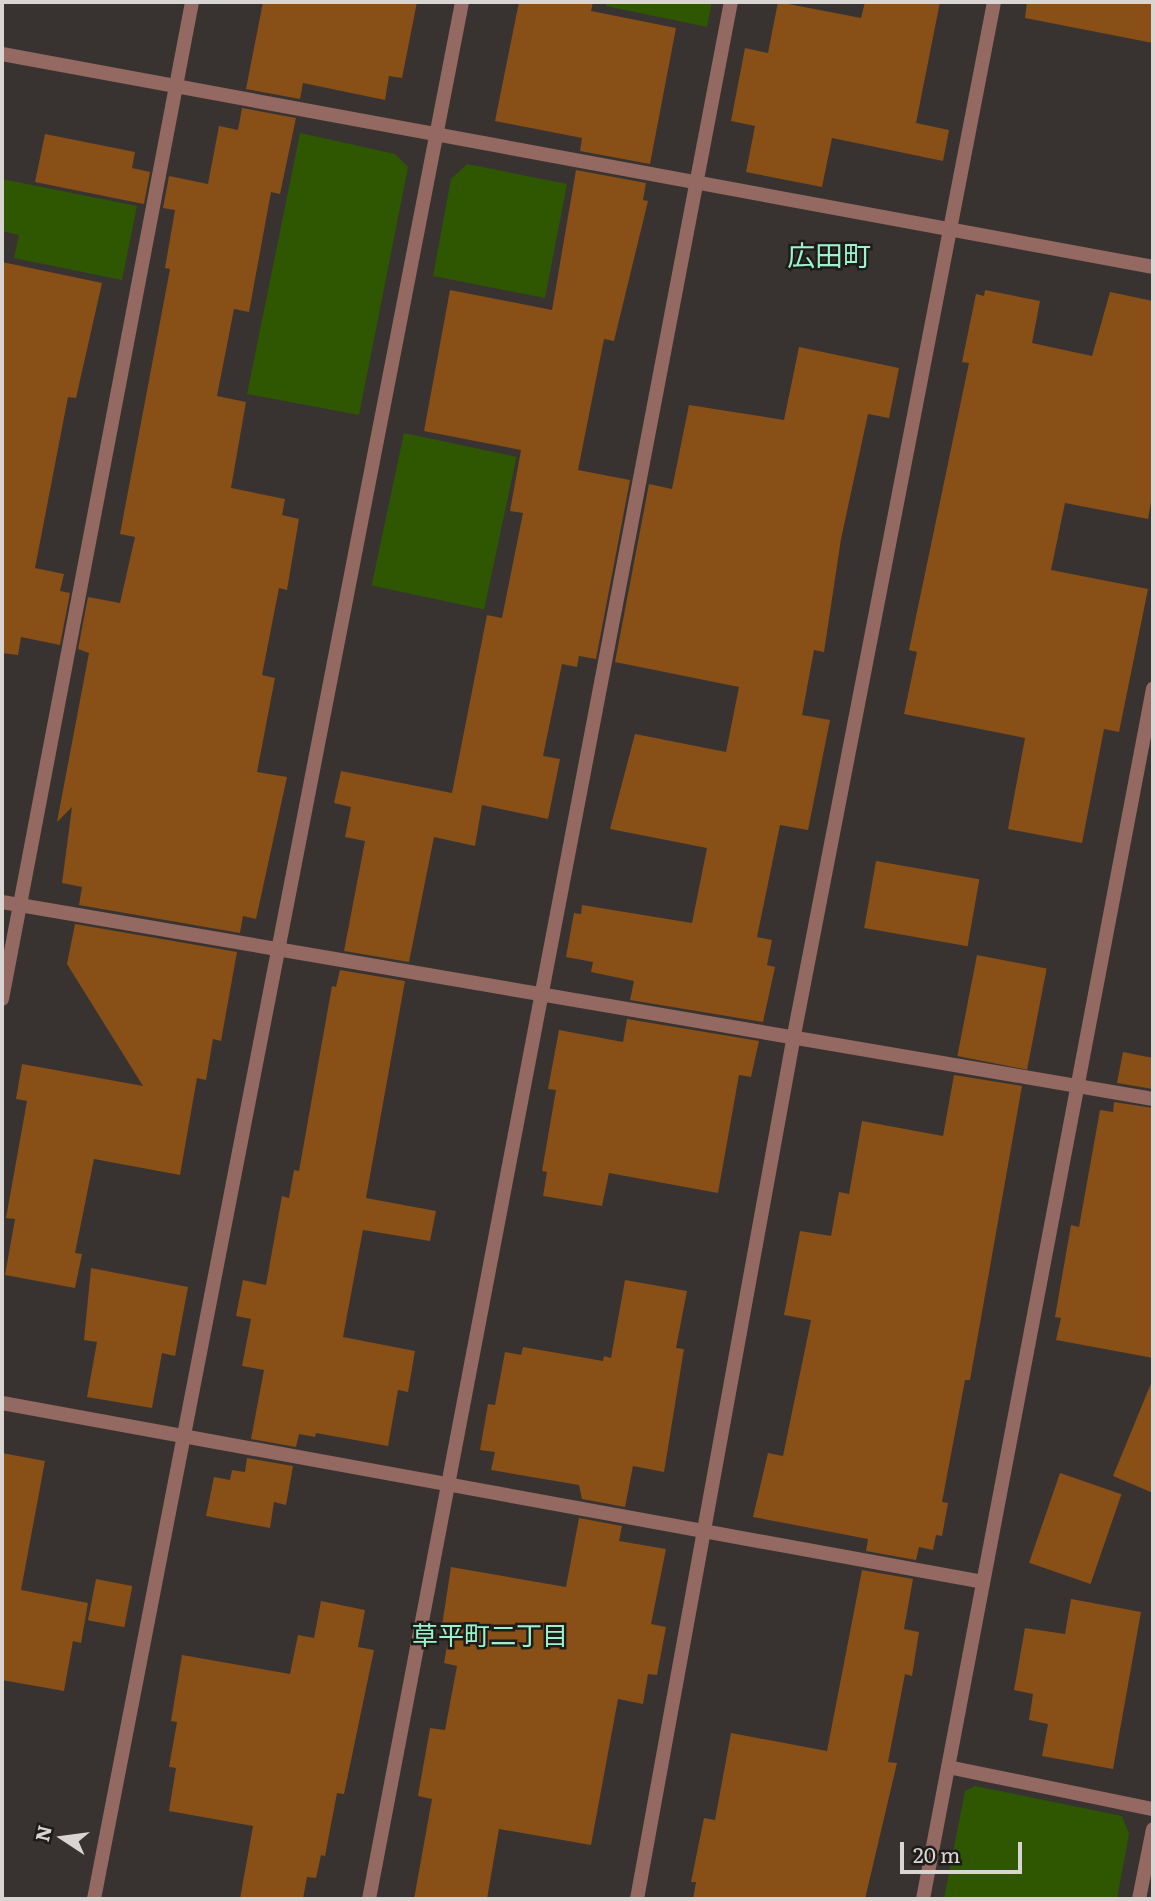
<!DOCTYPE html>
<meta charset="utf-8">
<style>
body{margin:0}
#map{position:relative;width:1155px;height:1901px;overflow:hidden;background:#383330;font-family:Literata,"Noto Sans JP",serif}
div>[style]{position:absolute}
.green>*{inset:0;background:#2f5701;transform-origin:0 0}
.building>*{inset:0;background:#884f17;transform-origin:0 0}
.minor>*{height:14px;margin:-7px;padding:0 7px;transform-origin:7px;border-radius:7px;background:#946961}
span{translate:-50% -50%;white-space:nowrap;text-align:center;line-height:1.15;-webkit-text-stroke:5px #1e1c1a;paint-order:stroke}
.neighbourhood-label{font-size:26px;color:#9bf2cb}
.quarter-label{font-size:28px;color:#9bf2cb}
.frame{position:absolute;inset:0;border:4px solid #d8d5d3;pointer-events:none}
.north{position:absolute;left:28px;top:1803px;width:70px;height:70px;-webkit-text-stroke:5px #1e1c1a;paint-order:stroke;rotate:283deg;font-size:19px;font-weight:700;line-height:28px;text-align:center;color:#d8d5d3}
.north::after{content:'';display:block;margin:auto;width:24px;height:32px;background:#d8d5d3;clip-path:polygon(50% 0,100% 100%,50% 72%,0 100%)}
.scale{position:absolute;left:900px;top:1842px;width:122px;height:32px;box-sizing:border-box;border:4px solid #d8d5d3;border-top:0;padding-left:9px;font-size:21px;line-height:24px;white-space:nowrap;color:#d8d5d3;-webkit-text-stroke:5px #1e1c1a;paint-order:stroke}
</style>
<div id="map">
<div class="green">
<div style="clip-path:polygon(607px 2px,712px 2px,707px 27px,606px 6px)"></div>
<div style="clip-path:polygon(300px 133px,395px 154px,408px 167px,359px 415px,247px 394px)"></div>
<div style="clip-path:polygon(467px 164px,567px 184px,545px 298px,433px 276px,451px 179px)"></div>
<div style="clip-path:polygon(2px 179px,137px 206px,122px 280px,14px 258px,19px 235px,2px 231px)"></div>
<div style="left:404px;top:433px;width:115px;height:156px;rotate:12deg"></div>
<div style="clip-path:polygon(975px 1786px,1122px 1816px,1129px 1834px,1117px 1899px,944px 1899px,965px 1791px)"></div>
</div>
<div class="building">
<div style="clip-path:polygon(263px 2px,417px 2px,402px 78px,389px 76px,385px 100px,303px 83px,300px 99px,246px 89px)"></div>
<div style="clip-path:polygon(519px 2px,593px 2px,591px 11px,676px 28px,650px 164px,580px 151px,582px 138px,495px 121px)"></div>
<div style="clip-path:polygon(778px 2px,861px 18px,865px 2px,940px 2px,916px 123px,949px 130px,943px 161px,832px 138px,822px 187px,746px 172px,755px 126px,731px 121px,745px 48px,768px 53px)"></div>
<div style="clip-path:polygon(1027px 2px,1153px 2px,1153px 43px,1025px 18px)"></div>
<div style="clip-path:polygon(242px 108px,296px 118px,280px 194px,271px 192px,249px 312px,234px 309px,217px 396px,246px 402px,231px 488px,285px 499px,282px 515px,299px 519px,287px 590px,279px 588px,262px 675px,275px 678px,257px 772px,287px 777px,256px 919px,243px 916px,240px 933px,79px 905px,82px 887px,62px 883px,72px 807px,57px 822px,89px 653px,78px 649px,88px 597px,120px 603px,135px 537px,120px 534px,170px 269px,165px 268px,175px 210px,163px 208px,169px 176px,208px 184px,219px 126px,238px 130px)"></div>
<div style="clip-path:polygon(45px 134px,135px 152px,132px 168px,150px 172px,144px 204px,35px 182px)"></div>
<div style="clip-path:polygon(576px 170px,646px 183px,643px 200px,648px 201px,614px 341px,604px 339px,578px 470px,630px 480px,596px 659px,579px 656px,577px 667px,562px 664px,543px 756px,560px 759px,548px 819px,482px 805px,475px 846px,434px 837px,409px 962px,344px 951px,365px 841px,345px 837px,351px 807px,334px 803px,341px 771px,452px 793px,487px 615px,502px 618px,523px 513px,510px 511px,521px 450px,424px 431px,450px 290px,552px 310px)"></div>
<div style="clip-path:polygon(2px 262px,102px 283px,76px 398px,68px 397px,35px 568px,64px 574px,60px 591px,70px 593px,60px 645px,21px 637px,18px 655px,2px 653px)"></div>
<div style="clip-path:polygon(985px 290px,1040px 301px,1032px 343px,1092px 356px,1110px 292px,1153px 301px,1153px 491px,1148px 519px,1065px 503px,1051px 570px,1148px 589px,1119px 732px,1104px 729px,1082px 843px,1008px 829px,1025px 738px,904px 714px,917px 652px,909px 650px,969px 363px,962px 362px,976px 294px,984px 296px)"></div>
<div style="clip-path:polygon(799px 347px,899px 368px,889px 418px,868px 414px,841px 539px,824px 652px,814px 650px,802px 715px,830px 720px,808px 830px,780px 825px,757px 937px,772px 940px,767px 965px,775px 967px,763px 1022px,630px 1000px,634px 981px,591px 972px,593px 962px,566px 957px,574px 913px,581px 914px,582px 905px,692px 923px,707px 848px,610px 829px,635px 734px,726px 752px,739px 687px,615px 662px,649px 484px,672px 489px,689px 405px,784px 420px)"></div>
<div style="left:876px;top:861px;width:105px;height:68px;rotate:10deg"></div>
<div style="clip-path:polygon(75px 924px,237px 952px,221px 1041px,213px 1039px,206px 1080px,197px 1078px,180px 1175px,94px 1159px,75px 1253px,82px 1254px,75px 1288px,5px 1275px,15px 1219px,6px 1218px,27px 1101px,16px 1099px,22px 1064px,143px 1086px,67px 964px)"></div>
<div style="left:977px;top:955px;width:71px;height:103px;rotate:11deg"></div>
<div style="clip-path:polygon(340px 970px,405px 981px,366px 1198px,436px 1211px,430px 1241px,363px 1230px,343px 1337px,415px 1351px,408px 1392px,398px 1390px,388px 1446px,316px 1433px,315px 1437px,299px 1434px,296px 1447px,251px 1439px,264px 1370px,242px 1366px,251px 1319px,236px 1316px,243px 1280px,266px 1285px,282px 1196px,289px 1198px,294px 1170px,299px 1171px,332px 986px,336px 987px)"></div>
<div style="clip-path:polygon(627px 1019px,759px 1041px,751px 1077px,739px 1075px,718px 1193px,609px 1173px,602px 1206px,543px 1196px,547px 1172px,542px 1171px,556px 1090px,548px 1089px,559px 1030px,623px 1042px)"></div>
<div style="clip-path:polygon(1123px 1052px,1153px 1058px,1153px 1089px,1117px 1083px)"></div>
<div style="clip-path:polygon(954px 1075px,1022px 1086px,970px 1380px,965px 1380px,942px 1502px,948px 1503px,942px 1536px,936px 1535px,933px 1550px,919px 1547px,916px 1560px,866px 1551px,868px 1539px,753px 1517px,768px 1453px,783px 1456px,811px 1320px,784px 1315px,800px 1231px,831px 1236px,839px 1192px,849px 1194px,862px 1121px,943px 1136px)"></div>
<div style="clip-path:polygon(1114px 1102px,1153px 1108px,1153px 1358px,1056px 1340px,1061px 1318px,1055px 1317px,1071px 1225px,1079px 1227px,1100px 1110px,1113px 1112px)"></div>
<div style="clip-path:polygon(91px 1268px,188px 1287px,175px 1356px,162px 1353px,152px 1408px,87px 1397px,97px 1342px,84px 1340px)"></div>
<div style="clip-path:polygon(625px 1280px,687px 1291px,676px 1348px,684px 1349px,664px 1472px,633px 1466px,625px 1507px,582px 1499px,579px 1485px,491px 1470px,495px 1452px,480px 1450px,488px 1404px,495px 1405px,505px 1352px,521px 1355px,523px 1347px,603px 1361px,604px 1356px,611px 1358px)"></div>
<div style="clip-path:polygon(1152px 1381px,1153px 1381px,1153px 1493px,1113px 1476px)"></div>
<div style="clip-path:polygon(2px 1453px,45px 1461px,21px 1590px,88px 1603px,81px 1643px,73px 1641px,64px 1691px,2px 1680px)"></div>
<div style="clip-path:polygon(247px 1458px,293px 1466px,286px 1505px,274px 1502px,270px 1528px,206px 1516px,214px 1477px,230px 1480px,232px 1470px,245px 1472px)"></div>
<div style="left:1060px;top:1473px;width:65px;height:95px;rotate:19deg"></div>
<div style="clip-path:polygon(579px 1518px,622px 1526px,619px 1541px,666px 1549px,651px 1624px,666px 1627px,657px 1675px,648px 1674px,643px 1704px,618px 1699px,591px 1845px,499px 1829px,487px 1899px,414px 1899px,432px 1799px,418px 1796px,430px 1728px,445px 1730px,457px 1666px,444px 1663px,449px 1634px,441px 1632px,451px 1567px,566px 1587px)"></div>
<div style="clip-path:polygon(862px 1570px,913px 1579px,904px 1629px,919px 1632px,912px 1676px,905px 1674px,888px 1762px,897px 1763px,865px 1899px,693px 1899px,696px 1882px,691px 1882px,704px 1818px,715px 1820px,731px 1733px,827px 1751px)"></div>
<div style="left:96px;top:1579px;width:37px;height:42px;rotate:11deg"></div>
<div style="clip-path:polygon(1071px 1599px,1141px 1612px,1113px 1769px,1042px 1756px,1048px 1724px,1029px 1720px,1033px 1694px,1014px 1690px,1025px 1628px,1065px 1634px)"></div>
<div style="clip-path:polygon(321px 1601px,365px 1610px,358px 1647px,374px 1650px,344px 1794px,337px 1793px,325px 1856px,321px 1855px,316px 1878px,307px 1877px,303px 1899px,240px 1899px,253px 1826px,169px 1811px,176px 1768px,169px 1767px,177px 1722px,171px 1721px,182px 1655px,290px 1674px,298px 1635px,314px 1638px)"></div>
</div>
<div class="minor">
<div style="left:2px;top:54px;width:1171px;rotate:10.48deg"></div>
<div style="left:2px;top:902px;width:1168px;rotate:9.71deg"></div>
<div style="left:2px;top:999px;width:1015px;rotate:-79.21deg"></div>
<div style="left:2px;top:1403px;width:997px;rotate:10.34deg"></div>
<div style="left:948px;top:1767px;width:209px;rotate:11.6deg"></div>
<div style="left:94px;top:1899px;width:1932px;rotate:-79.02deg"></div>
<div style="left:369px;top:1899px;width:1931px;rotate:-79.2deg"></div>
<div style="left:637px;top:1899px;width:878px;rotate:-79.7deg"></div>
<div style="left:794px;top:1035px;width:1052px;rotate:-79.04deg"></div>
<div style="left:923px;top:1899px;width:1232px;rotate:-79.24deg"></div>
<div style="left:1139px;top:1899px;width:71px;rotate:-78.7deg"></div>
</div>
<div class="neighbourhood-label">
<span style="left:490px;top:1634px">草平町二丁目</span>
</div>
<div class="quarter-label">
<span style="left:829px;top:254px">広田町</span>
</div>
<div class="frame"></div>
<div class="north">N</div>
<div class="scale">20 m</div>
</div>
